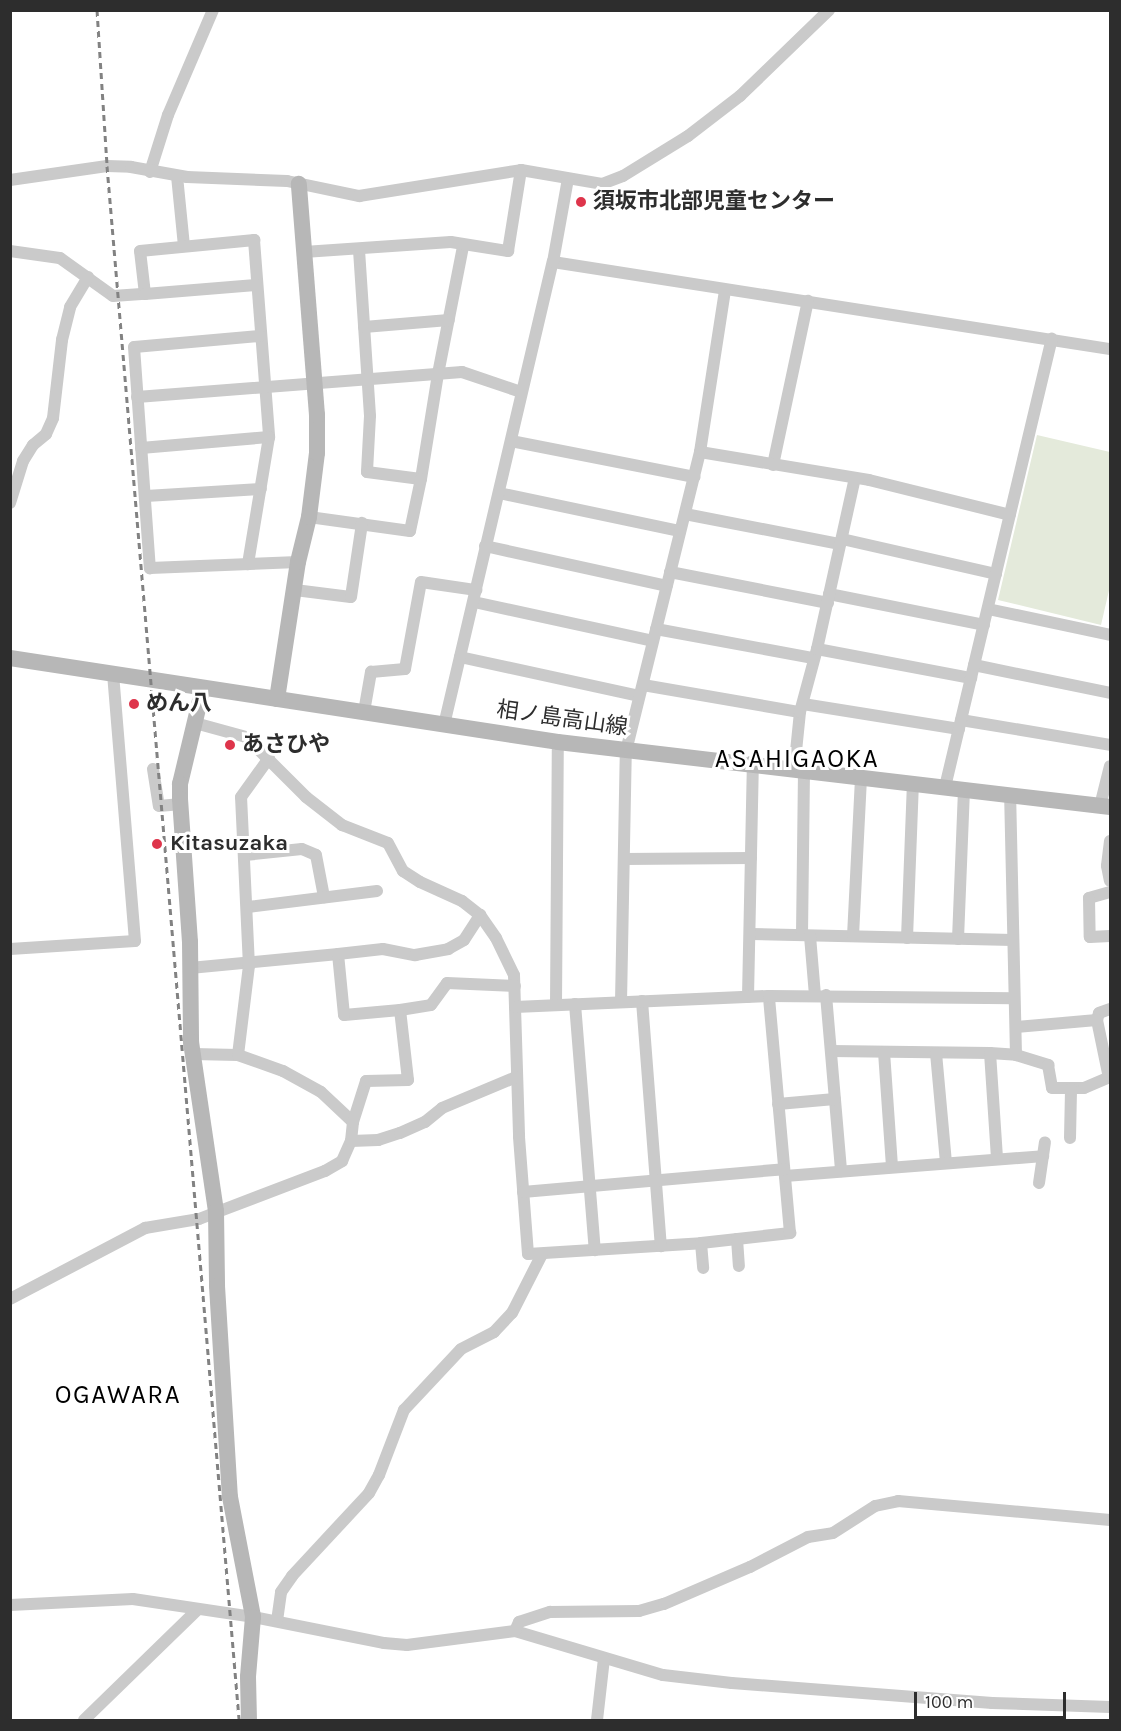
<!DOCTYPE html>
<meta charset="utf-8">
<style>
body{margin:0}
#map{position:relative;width:1121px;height:1731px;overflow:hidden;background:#fff;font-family:Karla,"Noto Sans JP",sans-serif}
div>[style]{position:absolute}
.green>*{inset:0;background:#e4eadb}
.street>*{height:12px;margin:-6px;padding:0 6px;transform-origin:6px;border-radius:6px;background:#cacaca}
.secondary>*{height:16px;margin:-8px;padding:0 8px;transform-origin:8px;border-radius:8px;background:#b7b7b7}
.rail>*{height:3px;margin-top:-1.5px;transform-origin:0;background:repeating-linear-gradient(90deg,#828282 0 6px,transparent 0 10.5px)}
.dots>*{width:16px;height:16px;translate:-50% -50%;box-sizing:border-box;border:3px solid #fff;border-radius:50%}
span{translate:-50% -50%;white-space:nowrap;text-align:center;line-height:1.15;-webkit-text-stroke:6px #fff;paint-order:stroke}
.poi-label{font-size:22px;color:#2d2d2d;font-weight:700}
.left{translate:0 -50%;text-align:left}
.street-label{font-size:22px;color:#2d2d2d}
.quarter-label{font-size:26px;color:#000;letter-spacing:1.5px}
.frame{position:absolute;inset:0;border:12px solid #2d2d2d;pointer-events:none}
.scale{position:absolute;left:914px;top:1692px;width:152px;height:27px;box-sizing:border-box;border:3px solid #2d2d2d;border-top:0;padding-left:8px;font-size:18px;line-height:21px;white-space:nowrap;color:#2d2d2d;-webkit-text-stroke:4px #fff;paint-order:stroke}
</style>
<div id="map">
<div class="green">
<div style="clip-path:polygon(1037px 435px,1110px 452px,1110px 586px,1101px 625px,998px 600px)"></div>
</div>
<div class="street">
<div style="left:150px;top:172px;width:60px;rotate:-72.5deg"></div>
<div style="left:168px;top:115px;width:114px;rotate:-66.8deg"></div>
<div style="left:177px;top:176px;width:70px;rotate:84.3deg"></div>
<div style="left:10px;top:180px;width:98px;rotate:-8.2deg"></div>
<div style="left:107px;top:166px;width:24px;rotate:2deg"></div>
<div style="left:131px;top:167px;width:57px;rotate:10.1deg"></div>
<div style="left:187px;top:177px;width:100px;rotate:2.3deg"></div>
<div style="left:287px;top:181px;width:74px;rotate:11.8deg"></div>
<div style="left:359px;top:196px;width:164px;rotate:-9.1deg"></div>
<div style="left:521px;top:170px;width:82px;rotate:9.8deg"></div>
<div style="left:602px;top:184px;width:22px;rotate:-21deg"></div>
<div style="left:623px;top:176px;width:76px;rotate:-31.6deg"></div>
<div style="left:688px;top:136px;width:66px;rotate:-37.6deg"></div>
<div style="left:740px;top:96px;width:124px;rotate:-44deg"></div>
<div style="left:359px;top:250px;width:166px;rotate:86.2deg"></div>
<div style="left:370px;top:416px;width:56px;rotate:93.1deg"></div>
<div style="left:367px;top:472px;width:54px;rotate:7.4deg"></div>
<div style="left:421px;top:479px;width:106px;rotate:-80.8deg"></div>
<div style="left:438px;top:374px;width:130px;rotate:-78.9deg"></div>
<div style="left:10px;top:251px;width:50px;rotate:8deg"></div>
<div style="left:60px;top:258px;width:65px;rotate:35.6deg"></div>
<div style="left:113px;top:296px;width:32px;rotate:-4deg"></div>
<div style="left:145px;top:294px;width:43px;rotate:-96.6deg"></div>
<div style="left:140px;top:251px;width:115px;rotate:-5.5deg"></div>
<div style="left:254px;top:240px;width:198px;rotate:85.6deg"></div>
<div style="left:269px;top:437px;width:129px;rotate:99.4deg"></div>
<div style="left:304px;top:252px;width:147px;rotate:-3.9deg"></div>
<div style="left:451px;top:242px;width:58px;rotate:9deg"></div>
<div style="left:508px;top:251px;width:82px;rotate:-80.9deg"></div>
<div style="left:553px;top:262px;width:564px;rotate:8.88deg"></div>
<div style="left:145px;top:294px;width:111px;rotate:-4.6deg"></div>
<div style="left:364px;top:327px;width:85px;rotate:-4.7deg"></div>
<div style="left:260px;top:336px;width:126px;rotate:175deg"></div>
<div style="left:134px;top:347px;width:222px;rotate:85.9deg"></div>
<div style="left:150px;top:568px;width:148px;rotate:-2.3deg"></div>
<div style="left:137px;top:397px;width:326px;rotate:-4.4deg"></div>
<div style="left:462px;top:372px;width:62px;rotate:18.7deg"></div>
<div style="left:511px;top:441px;width:187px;rotate:11.1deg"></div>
<div style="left:141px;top:448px;width:128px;rotate:-4.9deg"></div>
<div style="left:700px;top:452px;width:163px;rotate:-81.2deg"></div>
<div style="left:773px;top:465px;width:168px;rotate:-78deg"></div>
<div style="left:499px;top:493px;width:185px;rotate:11.9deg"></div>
<div style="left:146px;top:496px;width:115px;rotate:-3.5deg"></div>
<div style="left:10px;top:503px;width:44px;rotate:-72.8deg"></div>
<div style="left:23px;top:461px;width:19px;rotate:-58deg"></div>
<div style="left:33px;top:445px;width:17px;rotate:-40deg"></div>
<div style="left:46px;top:434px;width:17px;rotate:-66deg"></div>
<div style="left:53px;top:418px;width:79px;rotate:-83.4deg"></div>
<div style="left:62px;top:340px;width:34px;rotate:-76deg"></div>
<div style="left:70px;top:307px;width:35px;rotate:-59deg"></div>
<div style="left:685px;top:514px;width:158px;rotate:11deg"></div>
<div style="left:309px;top:517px;width:102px;rotate:7.9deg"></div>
<div style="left:410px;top:531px;width:53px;rotate:-78.1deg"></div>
<div style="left:842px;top:539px;width:158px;rotate:12.8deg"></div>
<div style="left:485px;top:546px;width:186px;rotate:12.4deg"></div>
<div style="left:670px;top:572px;width:161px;rotate:11.1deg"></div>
<div style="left:295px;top:590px;width:56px;rotate:7.1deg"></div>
<div style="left:351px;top:597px;width:75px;rotate:-81.5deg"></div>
<div style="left:829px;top:594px;width:158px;rotate:11.3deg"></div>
<div style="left:474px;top:602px;width:183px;rotate:12.3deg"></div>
<div style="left:988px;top:609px;width:125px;rotate:12deg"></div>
<div style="left:656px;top:629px;width:160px;rotate:10.5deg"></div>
<div style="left:817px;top:649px;width:157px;rotate:10.7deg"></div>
<div style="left:460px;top:657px;width:183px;rotate:12.3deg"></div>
<div style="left:974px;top:665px;width:139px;rotate:11.6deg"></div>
<div style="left:643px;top:685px;width:159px;rotate:9.8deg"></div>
<div style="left:803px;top:704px;width:158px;rotate:9.1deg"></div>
<div style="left:364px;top:712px;width:41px;rotate:-80.1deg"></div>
<div style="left:371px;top:672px;width:34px;rotate:-5deg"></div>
<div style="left:405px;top:669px;width:88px;rotate:-79.6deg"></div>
<div style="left:421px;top:582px;width:56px;rotate:8.3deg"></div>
<div style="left:961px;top:720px;width:151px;rotate:9.5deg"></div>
<div style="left:195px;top:723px;width:53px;rotate:15.4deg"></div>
<div style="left:246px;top:737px;width:85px;rotate:45deg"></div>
<div style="left:306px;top:797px;width:46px;rotate:37.9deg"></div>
<div style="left:342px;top:825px;width:49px;rotate:21.4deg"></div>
<div style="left:388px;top:843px;width:32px;rotate:62deg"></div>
<div style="left:403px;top:871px;width:20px;rotate:33deg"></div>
<div style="left:420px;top:882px;width:46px;rotate:24.3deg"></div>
<div style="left:462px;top:901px;width:23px;rotate:38deg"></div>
<div style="left:480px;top:915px;width:28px;rotate:55deg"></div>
<div style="left:496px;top:938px;width:41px;rotate:64.1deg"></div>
<div style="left:514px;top:975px;width:162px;rotate:88.2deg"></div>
<div style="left:519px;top:1137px;width:117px;rotate:85.6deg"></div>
<div style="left:528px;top:1254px;width:173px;rotate:-3.6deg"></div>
<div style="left:701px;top:1243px;width:90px;rotate:-6.4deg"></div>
<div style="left:790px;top:1233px;width:238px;rotate:-95.1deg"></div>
<div style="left:444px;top:725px;width:476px;rotate:-76.8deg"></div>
<div style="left:553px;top:262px;width:84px;rotate:-79.8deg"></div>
<div style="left:153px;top:769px;width:37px;rotate:81deg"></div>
<div style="left:159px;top:806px;width:22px;rotate:-5deg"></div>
<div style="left:794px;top:771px;width:59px;rotate:-84.2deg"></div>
<div style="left:800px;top:712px;width:65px;rotate:-74.9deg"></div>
<div style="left:817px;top:649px;width:175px;rotate:-77.5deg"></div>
<div style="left:945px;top:787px;width:461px;rotate:-76.6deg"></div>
<div style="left:1100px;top:806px;width:41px;rotate:-76deg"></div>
<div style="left:1110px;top:841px;width:25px;rotate:97deg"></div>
<div style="left:1107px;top:866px;width:15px;rotate:79deg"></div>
<div style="left:245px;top:855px;width:57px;rotate:-6deg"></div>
<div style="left:302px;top:849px;width:15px;rotate:23deg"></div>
<div style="left:316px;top:855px;width:43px;rotate:79.2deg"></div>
<div style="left:624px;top:859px;width:127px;rotate:-0.5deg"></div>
<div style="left:1110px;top:892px;width:22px;rotate:164deg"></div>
<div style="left:1089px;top:898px;width:39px;rotate:89deg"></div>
<div style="left:1090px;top:937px;width:20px;rotate:-3deg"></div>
<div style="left:248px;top:907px;width:130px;rotate:-7.1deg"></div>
<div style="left:750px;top:934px;width:263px;rotate:1.3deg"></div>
<div style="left:802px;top:935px;width:163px;rotate:-89.3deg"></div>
<div style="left:810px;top:936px;width:59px;rotate:85.2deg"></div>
<div style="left:853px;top:936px;width:158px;rotate:-87.1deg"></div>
<div style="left:907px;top:938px;width:154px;rotate:-87.8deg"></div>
<div style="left:958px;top:939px;width:149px;rotate:-87.7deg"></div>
<div style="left:10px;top:949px;width:125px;rotate:-3.7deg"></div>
<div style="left:135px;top:941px;width:268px;rotate:-94.7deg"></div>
<div style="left:190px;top:968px;width:149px;rotate:-5.4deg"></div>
<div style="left:826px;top:995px;width:177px;rotate:85.1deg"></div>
<div style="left:748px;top:997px;width:230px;rotate:-88.8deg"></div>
<div style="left:642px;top:1001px;width:246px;rotate:85.6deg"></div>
<div style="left:621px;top:1002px;width:251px;rotate:-88.9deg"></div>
<div style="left:626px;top:751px;width:308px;rotate:-76.1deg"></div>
<div style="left:700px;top:452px;width:171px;rotate:9.4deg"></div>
<div style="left:869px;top:480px;width:145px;rotate:13.9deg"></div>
<div style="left:575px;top:1004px;width:247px;rotate:85.4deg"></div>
<div style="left:556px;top:1005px;width:263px;rotate:-89.6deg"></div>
<div style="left:515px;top:1007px;width:254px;rotate:-2.5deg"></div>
<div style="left:769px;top:996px;width:245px;rotate:0.5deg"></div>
<div style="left:400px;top:1010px;width:56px;rotate:174.9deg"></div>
<div style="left:344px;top:1015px;width:61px;rotate:-95.6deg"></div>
<div style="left:338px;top:954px;width:45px;rotate:-6.3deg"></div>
<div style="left:383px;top:949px;width:33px;rotate:11deg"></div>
<div style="left:415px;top:955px;width:34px;rotate:-10deg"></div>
<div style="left:448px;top:949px;width:18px;rotate:-29deg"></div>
<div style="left:464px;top:940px;width:30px;rotate:-57deg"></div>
<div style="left:1097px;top:1020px;width:7px;rotate:-74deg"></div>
<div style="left:1099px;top:1013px;width:12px;rotate:-20deg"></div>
<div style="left:1016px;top:1027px;width:81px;rotate:-4.9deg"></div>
<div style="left:1097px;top:1020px;width:59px;rotate:78.3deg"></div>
<div style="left:831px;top:1051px;width:159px;rotate:0.7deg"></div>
<div style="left:884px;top:1052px;width:115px;rotate:86deg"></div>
<div style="left:936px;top:1053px;width:110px;rotate:84.8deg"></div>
<div style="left:193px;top:1054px;width:45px;rotate:1.3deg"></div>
<div style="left:238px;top:1055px;width:90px;rotate:-83deg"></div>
<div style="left:249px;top:966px;width:169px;rotate:-92.7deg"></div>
<div style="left:241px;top:797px;width:48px;rotate:-54.3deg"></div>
<div style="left:238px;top:1055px;width:48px;rotate:19.6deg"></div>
<div style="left:283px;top:1071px;width:43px;rotate:28.9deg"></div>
<div style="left:321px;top:1092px;width:44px;rotate:43.2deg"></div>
<div style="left:353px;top:1122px;width:19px;rotate:96deg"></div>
<div style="left:1016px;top:1055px;width:34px;rotate:17deg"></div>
<div style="left:1048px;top:1065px;width:23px;rotate:80deg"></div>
<div style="left:1052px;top:1088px;width:32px"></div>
<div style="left:1084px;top:1088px;width:28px;rotate:-23deg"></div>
<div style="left:778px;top:1104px;width:57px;rotate:-5deg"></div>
<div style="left:353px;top:1122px;width:43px;rotate:-72.4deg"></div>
<div style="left:366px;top:1081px;width:42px;rotate:-1.4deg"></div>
<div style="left:408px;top:1080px;width:70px;rotate:-96.5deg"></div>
<div style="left:400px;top:1010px;width:31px;rotate:-9deg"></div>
<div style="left:431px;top:1005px;width:27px;rotate:-54deg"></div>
<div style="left:447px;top:983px;width:68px;rotate:2.5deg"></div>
<div style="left:1070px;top:1138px;width:49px;rotate:-88.8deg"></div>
<div style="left:997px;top:1158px;width:105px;rotate:-93.8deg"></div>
<div style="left:990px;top:1053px;width:26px;rotate:4deg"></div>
<div style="left:1016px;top:1055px;width:259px;rotate:-91.3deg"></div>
<div style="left:785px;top:1176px;width:259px;rotate:-4.4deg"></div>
<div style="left:1039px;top:1183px;width:41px;rotate:-81.7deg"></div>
<div style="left:523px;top:1192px;width:262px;rotate:-5deg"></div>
<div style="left:737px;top:1239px;width:27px;rotate:86deg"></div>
<div style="left:701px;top:1243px;width:25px;rotate:85deg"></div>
<div style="left:10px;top:1299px;width:153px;rotate:-27.7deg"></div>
<div style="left:145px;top:1228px;width:55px;rotate:-9.5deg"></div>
<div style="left:199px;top:1219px;width:135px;rotate:-20.9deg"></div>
<div style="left:325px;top:1171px;width:20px;rotate:-30deg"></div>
<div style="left:342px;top:1161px;width:22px;rotate:-66deg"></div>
<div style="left:351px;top:1141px;width:27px;rotate:-2deg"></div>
<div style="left:378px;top:1140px;width:23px;rotate:-18deg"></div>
<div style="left:400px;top:1133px;width:27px;rotate:-24deg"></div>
<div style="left:425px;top:1122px;width:22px;rotate:-39deg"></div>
<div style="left:442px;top:1108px;width:80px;rotate:-22.7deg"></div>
<div style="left:10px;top:1605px;width:123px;rotate:-2.8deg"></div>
<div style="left:133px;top:1599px;width:121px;rotate:8.5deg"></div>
<div style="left:253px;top:1617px;width:134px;rotate:11.2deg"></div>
<div style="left:384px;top:1643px;width:23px;rotate:5deg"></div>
<div style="left:407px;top:1645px;width:109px;rotate:-7.4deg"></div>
<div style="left:515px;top:1631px;width:154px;rotate:16.6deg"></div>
<div style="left:663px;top:1675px;width:69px;rotate:6.6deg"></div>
<div style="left:732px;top:1683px;width:261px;rotate:4.4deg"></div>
<div style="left:992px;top:1703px;width:118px;rotate:1.9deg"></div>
<div style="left:277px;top:1621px;width:29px;rotate:-82deg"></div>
<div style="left:281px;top:1592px;width:19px;rotate:-55deg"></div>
<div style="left:292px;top:1576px;width:113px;rotate:-47.1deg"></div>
<div style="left:369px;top:1493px;width:21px;rotate:-61deg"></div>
<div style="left:379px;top:1475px;width:70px;rotate:-69deg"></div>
<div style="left:404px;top:1410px;width:83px;rotate:-46.9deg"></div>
<div style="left:461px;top:1349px;width:37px;rotate:-27deg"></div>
<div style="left:494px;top:1332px;width:26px;rotate:-47deg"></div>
<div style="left:512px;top:1313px;width:66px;rotate:-63deg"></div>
<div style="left:515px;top:1631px;width:10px;rotate:-66deg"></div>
<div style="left:519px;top:1622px;width:33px;rotate:-18deg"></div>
<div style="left:550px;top:1612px;width:89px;rotate:-0.6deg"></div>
<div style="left:639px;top:1611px;width:26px;rotate:-16deg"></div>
<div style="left:664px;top:1604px;width:94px;rotate:-23.3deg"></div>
<div style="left:750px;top:1567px;width:65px;rotate:-27.3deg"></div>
<div style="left:808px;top:1537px;width:25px;rotate:-9deg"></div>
<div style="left:833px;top:1533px;width:50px;rotate:-32.7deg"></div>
<div style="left:875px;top:1506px;width:24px;rotate:-12deg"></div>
<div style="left:898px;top:1501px;width:213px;rotate:5.1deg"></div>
<div style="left:84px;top:1720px;width:158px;rotate:-44.2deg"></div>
<div style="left:597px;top:1720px;width:61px;rotate:-83.5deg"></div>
</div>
<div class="secondary">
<div style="left:10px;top:658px;width:554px;rotate:8.71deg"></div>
<div style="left:558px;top:742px;width:556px;rotate:6.72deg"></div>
<div style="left:203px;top:688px;width:99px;rotate:103.5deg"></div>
<div style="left:180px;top:784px;width:15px;rotate:90deg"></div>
<div style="left:180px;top:799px;width:143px;rotate:86deg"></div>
<div style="left:190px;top:942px;width:100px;rotate:89.4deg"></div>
<div style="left:191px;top:1042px;width:171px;rotate:81.6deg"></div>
<div style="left:216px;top:1211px;width:75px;rotate:89.2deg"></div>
<div style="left:217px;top:1286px;width:211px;rotate:86.5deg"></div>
<div style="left:230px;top:1497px;width:122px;rotate:79.1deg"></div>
<div style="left:253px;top:1617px;width:60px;rotate:94.8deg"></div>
<div style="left:248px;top:1677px;width:43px;rotate:88.7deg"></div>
<div style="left:277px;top:699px;width:139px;rotate:-81.3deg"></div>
<div style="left:298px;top:562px;width:46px;rotate:-76.3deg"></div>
<div style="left:309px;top:517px;width:64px;rotate:-82.9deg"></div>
<div style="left:317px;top:453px;width:38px;rotate:-90deg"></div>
<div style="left:317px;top:415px;width:232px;rotate:-94.5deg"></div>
</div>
<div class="rail">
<div style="left:97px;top:10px;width:156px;rotate:86.3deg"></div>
<div style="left:107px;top:166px;width:1560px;rotate:85.14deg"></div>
</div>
<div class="dots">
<div style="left:581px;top:202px;background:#de354b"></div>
<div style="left:134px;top:704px;background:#de354b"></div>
<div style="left:230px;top:745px;background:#de354b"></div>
<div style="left:157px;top:844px;background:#de354b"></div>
</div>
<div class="poi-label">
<span class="left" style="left:593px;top:202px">須坂市北部児童センター</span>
<span class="left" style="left:146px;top:704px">めん八</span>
<span class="left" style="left:242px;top:745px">あさひや</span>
<span class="left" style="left:170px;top:844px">Kitasuzaka</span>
</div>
<div class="street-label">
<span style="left:562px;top:719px;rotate:8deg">相ノ島高山線</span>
</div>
<div class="quarter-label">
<span style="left:797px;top:759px">ASAHIGAOKA</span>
<span style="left:118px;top:1395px">OGAWARA</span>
</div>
<div class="frame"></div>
<div class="scale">100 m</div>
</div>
